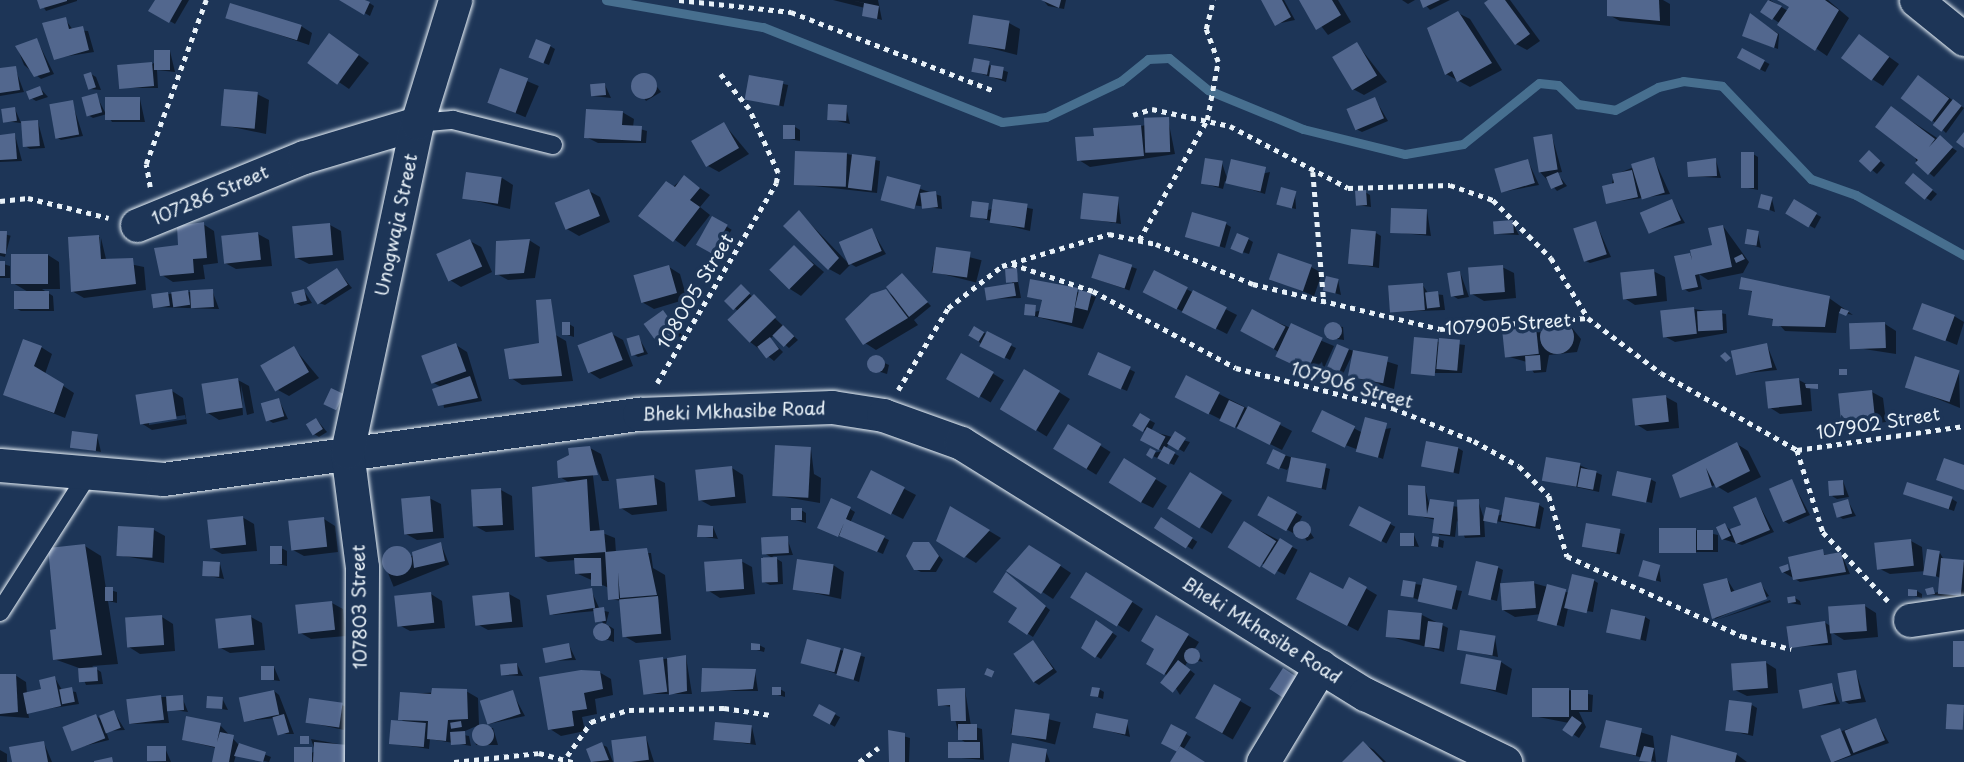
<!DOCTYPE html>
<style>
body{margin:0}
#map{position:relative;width:1964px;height:762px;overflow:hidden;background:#1d3557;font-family:"Playpen Sans",sans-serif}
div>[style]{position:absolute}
.shadow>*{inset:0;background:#0007;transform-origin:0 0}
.stream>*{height:9px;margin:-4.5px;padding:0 4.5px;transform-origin:4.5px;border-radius:4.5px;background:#476f8f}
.building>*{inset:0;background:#52678e;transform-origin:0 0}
.round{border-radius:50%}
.path>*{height:4.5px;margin-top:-2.25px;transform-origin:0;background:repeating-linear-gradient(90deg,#e8f1f8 0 5px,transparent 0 10px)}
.roads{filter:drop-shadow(0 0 2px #e8f1f8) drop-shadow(0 0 2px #e8f1f8)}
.lane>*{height:18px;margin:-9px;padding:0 9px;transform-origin:9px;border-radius:9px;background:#1d3557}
.street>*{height:33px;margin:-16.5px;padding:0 16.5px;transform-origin:16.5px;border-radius:16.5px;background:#1d3557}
span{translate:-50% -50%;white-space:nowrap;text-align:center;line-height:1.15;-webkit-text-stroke:7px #1d3557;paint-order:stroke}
.street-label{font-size:18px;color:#e8f1f8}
</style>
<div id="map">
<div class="shadow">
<div style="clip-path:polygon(39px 0,77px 0,77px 1px,46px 11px)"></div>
<div style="clip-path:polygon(157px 0,189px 0,175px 24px,151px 10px)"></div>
<div style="clip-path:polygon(341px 0,365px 0,374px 6px,370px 16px)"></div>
<div style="clip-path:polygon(833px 0,878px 0,882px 20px,864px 15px,865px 8px)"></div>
<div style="clip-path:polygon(1043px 0,1066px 0,1064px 9px,1048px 6px)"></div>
<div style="clip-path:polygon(1263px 0,1284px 0,1295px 20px,1276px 24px)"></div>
<div style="clip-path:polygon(1301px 0,1338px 0,1351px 22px,1328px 35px)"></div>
<div style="clip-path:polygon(1402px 0,1415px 0,1408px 4px)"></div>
<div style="clip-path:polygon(1421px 0,1450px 0,1430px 10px)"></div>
<div style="clip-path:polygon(1491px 0,1510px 0,1540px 41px,1527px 50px,1516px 44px)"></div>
<div style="clip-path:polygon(1609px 0,1663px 0,1670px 4px,1670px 26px,1620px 21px,1609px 15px)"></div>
<div style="clip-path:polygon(1770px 0,1788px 11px,1791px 6px,1781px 0,1828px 0,1849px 18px,1827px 56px,1762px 11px)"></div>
<div style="clip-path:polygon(1458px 13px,1470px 19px,1502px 70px,1470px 87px,1446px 74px)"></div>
<div style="clip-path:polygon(1751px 16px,1779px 34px,1778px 49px,1749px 38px)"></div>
<div style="clip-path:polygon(227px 17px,301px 26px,312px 33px,309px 45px)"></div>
<div style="clip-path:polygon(65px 19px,73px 30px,88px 31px,94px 52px,56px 58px)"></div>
<div style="clip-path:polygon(1009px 23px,1020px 29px,1017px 55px,971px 43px)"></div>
<div style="clip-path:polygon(1860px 36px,1899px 64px,1883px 86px,1872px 79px)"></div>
<div style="clip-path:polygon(37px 40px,54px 74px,41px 79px,24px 65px,17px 47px)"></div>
<div style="clip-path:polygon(341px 42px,369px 63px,349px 89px,310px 62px)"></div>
<div style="clip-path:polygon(1357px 44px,1387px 82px,1364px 95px,1353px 89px)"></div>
<div style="clip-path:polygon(550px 46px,555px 49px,549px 65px,536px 60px)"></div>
<div style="left:1743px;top:50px;width:30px;height:9px;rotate:28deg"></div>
<div style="clip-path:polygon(170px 51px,175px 72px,157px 70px,158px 88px,120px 88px)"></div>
<div style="clip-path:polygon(975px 60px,1008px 72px,1006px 82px,973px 71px)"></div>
<div style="clip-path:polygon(15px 68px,24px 92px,0 96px,0 70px)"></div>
<div style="left:501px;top:70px;width:41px;height:34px;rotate:23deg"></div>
<div style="clip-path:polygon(91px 74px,96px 77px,101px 90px,90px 89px)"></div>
<div style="clip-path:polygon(647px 74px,661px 92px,646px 101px,633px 82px)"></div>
<div style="left:751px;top:77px;width:38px;height:22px;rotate:12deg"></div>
<div style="clip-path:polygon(1919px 77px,1964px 108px,1946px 133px,1931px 119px)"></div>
<div style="clip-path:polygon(605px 85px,611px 98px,593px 96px)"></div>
<div style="clip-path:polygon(40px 88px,48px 97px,36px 101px,31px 98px)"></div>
<div style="clip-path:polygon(257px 94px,269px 100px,266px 134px,223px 125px)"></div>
<div style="clip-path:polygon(96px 95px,106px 114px,140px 99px,145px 122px,112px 122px,107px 114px,93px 118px,88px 115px)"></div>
<div style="clip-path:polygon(1375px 99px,1388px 121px,1362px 132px,1356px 129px)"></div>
<div style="clip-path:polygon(72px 102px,83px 136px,61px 140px,56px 137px)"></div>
<div style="clip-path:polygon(846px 107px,850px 124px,829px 119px)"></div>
<div style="clip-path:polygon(15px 109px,21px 123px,4px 121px)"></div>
<div style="clip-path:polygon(622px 112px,634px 119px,633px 127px,647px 131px,646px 143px,598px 143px,586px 137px)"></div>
<div style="clip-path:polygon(1902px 115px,1957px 151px,1934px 177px,1917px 163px)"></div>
<div style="clip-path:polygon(1168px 119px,1175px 154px,1090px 167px,1079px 160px,1096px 138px)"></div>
<div style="clip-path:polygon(38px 122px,45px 148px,30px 149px,25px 146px)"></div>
<div style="clip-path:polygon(724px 124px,749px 154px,719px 172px,708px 166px)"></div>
<div style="clip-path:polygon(795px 127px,800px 130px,800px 141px,784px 138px)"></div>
<div style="clip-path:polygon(15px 135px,22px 161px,0 162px,0 136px)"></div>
<div style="clip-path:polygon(1552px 136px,1562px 172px,1557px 173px,1567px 186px,1557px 191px,1540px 172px)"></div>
<div style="clip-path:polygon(847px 154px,880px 161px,877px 193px,796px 184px)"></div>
<div style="clip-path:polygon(1753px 154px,1758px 157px,1758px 190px,1743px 187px)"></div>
<div style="clip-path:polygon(1874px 155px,1885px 165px,1877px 174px,1861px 161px)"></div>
<div style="clip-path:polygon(1654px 159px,1670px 194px,1607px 203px,1614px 175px)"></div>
<div style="clip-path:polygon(1716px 160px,1721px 178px,1689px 176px)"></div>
<div style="clip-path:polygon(1528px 161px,1539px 185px,1502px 192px)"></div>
<div style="clip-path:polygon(1222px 163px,1228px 181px,1270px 172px,1265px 194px,1225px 181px,1223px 189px,1202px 183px)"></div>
<div style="clip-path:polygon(684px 177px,710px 195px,700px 207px,710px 215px,685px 247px,641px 216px)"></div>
<div style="clip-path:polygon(502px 178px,513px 185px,510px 209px,464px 198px)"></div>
<div style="clip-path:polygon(889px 178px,941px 196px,942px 209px,889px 202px)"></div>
<div style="clip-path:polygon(1918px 179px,1937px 194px,1931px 201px,1926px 198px)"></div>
<div style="clip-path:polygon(589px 191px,600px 197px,610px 222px,579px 236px,567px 229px)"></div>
<div style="clip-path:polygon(1365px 192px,1370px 195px,1371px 207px,1357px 205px)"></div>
<div style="clip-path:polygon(1295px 193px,1296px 209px,1283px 206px)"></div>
<div style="clip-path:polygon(1118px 199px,1121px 224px,1083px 218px)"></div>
<div style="clip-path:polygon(1772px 199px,1775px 212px,1759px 206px)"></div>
<div style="clip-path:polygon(995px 201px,1033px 209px,1030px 231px,972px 216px,994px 208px)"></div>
<div style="clip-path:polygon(1672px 201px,1685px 223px,1650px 232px)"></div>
<div style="left:1794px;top:202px;width:31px;height:13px;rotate:29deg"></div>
<div style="clip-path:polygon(1427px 211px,1431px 236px,1392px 232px)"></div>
<div style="clip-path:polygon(799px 212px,850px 265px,840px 275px,829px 269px)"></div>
<div style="left:713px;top:218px;width:22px;height:30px;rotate:32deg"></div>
<div style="clip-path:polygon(1512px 222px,1519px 235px,1496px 234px)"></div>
<div style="clip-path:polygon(1596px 223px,1611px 257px,1590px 263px,1584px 260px)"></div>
<div style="clip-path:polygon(203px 224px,214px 231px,218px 263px,203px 265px,205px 279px,173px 282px,162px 275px)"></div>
<div style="clip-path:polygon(1226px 224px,1231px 227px,1225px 248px,1188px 236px)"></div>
<div style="clip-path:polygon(330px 225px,341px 231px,344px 260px,309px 264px,297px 258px)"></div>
<div style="clip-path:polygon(1723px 226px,1749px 262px,1743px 273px,1708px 280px,1699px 274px,1702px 289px,1689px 292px,1684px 289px,1689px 255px,1717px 246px)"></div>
<div style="clip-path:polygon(872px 230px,886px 254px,856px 267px,851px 264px)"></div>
<div style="left:0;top:233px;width:11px;height:22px;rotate:15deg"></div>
<div style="clip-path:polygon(1376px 233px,1381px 236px,1379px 268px,1350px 263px)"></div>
<div style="clip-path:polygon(1758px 233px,1761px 248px,1746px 243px)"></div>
<div style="clip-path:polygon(258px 234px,269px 240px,272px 266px,236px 269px,225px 263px)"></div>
<div style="clip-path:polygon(100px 237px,100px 266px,101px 238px,106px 259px,144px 267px,146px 290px,84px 298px,72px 291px,69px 258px,77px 258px,70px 239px)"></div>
<div style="clip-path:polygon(1248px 239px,1253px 242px,1249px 254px,1239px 251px)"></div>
<div style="clip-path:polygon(529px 240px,540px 247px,535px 278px,508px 280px,497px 274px)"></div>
<div style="clip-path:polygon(470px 241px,481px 247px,492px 272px,461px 287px,450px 280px)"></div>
<div style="clip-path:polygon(794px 247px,824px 272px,801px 296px,790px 289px)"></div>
<div style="left:937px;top:249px;width:46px;height:23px;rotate:14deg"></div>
<div style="clip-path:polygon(48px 255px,59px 262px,60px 289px,42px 289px,53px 296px,54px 311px,21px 311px,15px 308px,30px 293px,13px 283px)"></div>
<div style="left:1100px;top:256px;width:39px;height:23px;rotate:19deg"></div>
<div style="clip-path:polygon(0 263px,10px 266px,10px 278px,0 278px)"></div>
<div style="clip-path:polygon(669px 267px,680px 274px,687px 299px,654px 309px,642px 302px)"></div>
<div style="clip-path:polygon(1311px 267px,1322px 273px,1314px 296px,1271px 278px)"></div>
<div style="clip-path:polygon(1502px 267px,1514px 273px,1516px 298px,1484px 301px,1472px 294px)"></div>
<div style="clip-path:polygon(337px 270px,352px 288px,325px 305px,319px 303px)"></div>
<div style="clip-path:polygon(1016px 270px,1021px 298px,987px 299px,1013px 285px,1008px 271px)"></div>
<div style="clip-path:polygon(1653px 271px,1665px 277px,1667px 301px,1635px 305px,1624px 298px)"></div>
<div style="clip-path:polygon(1460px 272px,1469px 297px,1458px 299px,1453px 296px)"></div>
<div style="clip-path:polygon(1155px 273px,1237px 315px,1227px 334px,1156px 298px)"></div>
<div style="clip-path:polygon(902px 276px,931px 306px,914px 320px,918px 325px,876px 350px,865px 343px,886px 291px,895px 297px)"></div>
<div style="clip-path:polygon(1742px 279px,1829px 298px,1853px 315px,1839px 312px,1836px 333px,1785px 331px,1775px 320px,1750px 314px,1753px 292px,1741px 288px)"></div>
<div style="clip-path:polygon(1338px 280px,1341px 295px,1325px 290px)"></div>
<div style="clip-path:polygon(1049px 284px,1096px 297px,1083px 329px,1026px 314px,1042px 310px,1044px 301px,1029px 296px)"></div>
<div style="clip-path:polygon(1422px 284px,1428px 293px,1443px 295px,1445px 310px,1393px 312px)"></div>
<div style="clip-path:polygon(741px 286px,798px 340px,789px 348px,774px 335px,770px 339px,783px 352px,774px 361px,749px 341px,738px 311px,726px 301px)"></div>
<div style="clip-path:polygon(212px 290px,219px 309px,155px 307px,168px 294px)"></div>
<div style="clip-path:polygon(304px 291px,312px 303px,301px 306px,296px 303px)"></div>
<div style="clip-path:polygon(551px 300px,554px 334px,566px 341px,573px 381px,522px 385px,511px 378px,541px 345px)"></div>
<div style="clip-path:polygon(1694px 309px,1726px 314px,1727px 333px,1675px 342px,1664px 336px)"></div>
<div style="clip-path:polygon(663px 312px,682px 335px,664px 347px,659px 344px)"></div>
<div style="clip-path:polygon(1253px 312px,1334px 346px,1320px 377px,1254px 337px)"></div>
<div style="clip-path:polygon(1954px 316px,1964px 322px,1957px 345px,1915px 328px)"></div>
<div style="clip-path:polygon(1568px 323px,1581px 339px,1577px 352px,1549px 355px,1546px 372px,1534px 373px,1527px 362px,1506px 356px,1535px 329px,1542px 333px,1542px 326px)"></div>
<div style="clip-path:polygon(569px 324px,574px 327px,574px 337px,564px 334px)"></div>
<div style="clip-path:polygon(1885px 324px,1896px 331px,1896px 354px,1851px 347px)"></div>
<div style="clip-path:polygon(1329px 325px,1343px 327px,1344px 340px,1330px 338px)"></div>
<div style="clip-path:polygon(974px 328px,1016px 348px,1010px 360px,982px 345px,971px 334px)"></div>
<div style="clip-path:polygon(612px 334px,623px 340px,633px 366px,600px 379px,589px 372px)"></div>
<div style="clip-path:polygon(638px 336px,648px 354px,638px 357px,633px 354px)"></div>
<div style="clip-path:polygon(1415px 339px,1465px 345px,1462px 373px,1411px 373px)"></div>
<div style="clip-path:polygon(456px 345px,467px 352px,482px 401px,444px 408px,441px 387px,432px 382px)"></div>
<div style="clip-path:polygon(1767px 345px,1777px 370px,1738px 374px)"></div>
<div style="clip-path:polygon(1338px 346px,1398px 365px,1394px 389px,1350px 376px,1352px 355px,1343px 374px,1328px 366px)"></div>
<div style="clip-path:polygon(41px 347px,52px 354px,45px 374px,74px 393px,65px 418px,5px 394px)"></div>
<div style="clip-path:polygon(294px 348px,319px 378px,289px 396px,278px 390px)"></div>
<div style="clip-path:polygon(1099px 354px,1135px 372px,1127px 391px,1095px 377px)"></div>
<div style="left:962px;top:355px;width:49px;height:26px;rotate:31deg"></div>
<div style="clip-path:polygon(873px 358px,889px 365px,887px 374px,871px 369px)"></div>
<div style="left:1025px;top:371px;width:53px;height:44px;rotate:32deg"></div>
<div style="clip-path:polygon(1959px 373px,1960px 408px,1906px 386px)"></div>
<div style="clip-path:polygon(238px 380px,249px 386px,254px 413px,247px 415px,241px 385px,243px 415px,219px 420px,208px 413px)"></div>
<div style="clip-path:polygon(1799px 380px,1810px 386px,1812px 411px,1780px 414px,1769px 407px)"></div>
<div style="clip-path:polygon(evenodd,172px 391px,183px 398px,187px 424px,152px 430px,141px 423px,172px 391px,185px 415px,186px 419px,149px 425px,149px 421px,185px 415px)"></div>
<div style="clip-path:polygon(1872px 392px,1883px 398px,1886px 422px,1853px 426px,1842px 419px)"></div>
<div style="clip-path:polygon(1219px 394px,1292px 431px,1282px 450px,1188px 403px)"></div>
<div style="clip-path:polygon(1666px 397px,1677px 403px,1679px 428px,1647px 431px,1636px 424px)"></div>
<div style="clip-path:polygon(279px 400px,288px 419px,273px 423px,268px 420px)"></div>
<div style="clip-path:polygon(1323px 412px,1363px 433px,1391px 428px,1383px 459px,1324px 437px)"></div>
<div style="clip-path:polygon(1140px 415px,1155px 423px,1151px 431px,1190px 442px,1184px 452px,1169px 443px,1166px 449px,1179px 456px,1174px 465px,1148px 454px,1163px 451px,1142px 439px,1147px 432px,1135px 425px)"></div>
<div style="clip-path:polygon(317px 420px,327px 432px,319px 437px,314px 434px)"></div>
<div style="left:1069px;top:426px;width:49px;height:27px;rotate:32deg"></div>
<div style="clip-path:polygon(97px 435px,101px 452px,72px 447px)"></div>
<div style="clip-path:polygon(1737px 444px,1748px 451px,1761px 477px,1728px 493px,1715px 485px,1681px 497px,1707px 465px)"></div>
<div style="clip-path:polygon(590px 448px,601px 454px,609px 481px,602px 481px,590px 452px,600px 532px,615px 538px,616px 553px,651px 553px,653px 568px,665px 575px,671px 640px,636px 643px,624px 636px,622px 601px,610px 599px,609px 588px,576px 573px,576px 560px,548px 562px,537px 556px,570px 483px,560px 477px)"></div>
<div style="clip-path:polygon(1458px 448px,1463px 451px,1459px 474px,1424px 466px)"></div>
<div style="clip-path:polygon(811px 449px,814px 474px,821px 478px,820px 503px,773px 495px)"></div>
<div style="clip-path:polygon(1274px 452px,1330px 469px,1326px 490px,1288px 480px,1292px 462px,1287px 470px,1275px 466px)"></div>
<div style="clip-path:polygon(1125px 461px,1167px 486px,1153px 508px,1141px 502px)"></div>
<div style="clip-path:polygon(1579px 465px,1602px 475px,1599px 492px,1544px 480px)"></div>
<div style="clip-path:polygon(732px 468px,743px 475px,746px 503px,711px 506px,700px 500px)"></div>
<div style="clip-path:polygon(872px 472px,916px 495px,903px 519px,871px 503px)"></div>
<div style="left:1190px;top:475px;width:49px;height:39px;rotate:31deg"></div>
<div style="clip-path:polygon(653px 477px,665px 483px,667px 511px,632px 515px,621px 508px)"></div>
<div style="clip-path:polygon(1650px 479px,1656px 482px,1652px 503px,1614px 494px)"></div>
<div style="clip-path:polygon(1792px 481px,1810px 515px,1789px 524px,1784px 521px)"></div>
<div style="clip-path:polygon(1843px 481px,1849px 497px,1837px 499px,1832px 496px)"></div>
<div style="clip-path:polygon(1425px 488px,1429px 503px,1459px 507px,1478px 500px,1484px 519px,1504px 514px,1507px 499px,1539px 505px,1544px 508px,1540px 529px,1484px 519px,1485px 537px,1465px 538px,1457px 520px,1455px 537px,1439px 535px,1436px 520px,1410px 514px)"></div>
<div style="clip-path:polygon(501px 490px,512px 496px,514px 530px,486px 532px,475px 526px)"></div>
<div style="clip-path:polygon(1910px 496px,1952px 499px,1957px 502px,1954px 511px)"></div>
<div style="clip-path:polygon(429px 498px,441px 504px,444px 538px,417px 540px,406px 534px)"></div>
<div style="left:1269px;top:498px;width:38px;height:19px;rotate:29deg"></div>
<div style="clip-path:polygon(1756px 499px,1774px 532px,1742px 545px,1722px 539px,1725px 525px,1731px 531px,1743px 526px)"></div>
<div style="clip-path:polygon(1848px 501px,1856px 516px,1843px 519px,1838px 516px)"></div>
<div style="clip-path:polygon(951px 508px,1001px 538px,976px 563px,938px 540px)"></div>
<div style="left:1360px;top:508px;width:40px;height:19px;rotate:28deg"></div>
<div style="clip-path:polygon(850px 509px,855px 512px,850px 523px,889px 540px,883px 554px,825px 530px)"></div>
<div style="clip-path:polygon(801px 510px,806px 513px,806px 523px,792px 519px)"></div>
<div style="clip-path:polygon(242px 517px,254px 524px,257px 551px,222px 554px,211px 548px)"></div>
<div style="clip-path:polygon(324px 519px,335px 526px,338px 552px,304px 556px,293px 550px)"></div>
<div style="left:1162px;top:519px;width:42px;height:9px;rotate:33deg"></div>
<div style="left:1245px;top:523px;width:59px;height:28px;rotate:27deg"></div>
<div style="clip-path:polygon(1304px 523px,1314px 538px,1307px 541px,1296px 527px)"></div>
<div style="left:1588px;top:525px;width:38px;height:21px;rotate:14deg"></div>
<div style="clip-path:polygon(713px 527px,718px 539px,699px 536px)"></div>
<div style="clip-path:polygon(154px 530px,165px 536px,164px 563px,118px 555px)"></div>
<div style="clip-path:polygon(1695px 530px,1718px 535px,1718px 552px,1661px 552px)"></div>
<div style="clip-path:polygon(1414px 535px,1419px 547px,1402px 545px)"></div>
<div style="clip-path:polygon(787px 538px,793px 555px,772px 556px,782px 562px,783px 584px,770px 585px,764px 582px,774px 559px,764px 553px)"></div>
<div style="clip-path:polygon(1439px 539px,1444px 541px,1443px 548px,1433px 545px)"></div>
<div style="clip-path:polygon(1911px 541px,1922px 547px,1924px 571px,1940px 553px,1944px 560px,1964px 562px,1964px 600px,1928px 594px,1939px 592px,1940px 578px,1926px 571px,1890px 574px,1878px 568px)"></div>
<div style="left:441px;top:544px;width:22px;height:60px;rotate:68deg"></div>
<div style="clip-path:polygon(929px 544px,943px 560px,936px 572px,921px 572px,915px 569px)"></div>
<div style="clip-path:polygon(85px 546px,101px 556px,106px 589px,117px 592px,117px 603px,108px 601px,118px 664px,92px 666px,101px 672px,103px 684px,86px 685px,79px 668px,54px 659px)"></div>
<div style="clip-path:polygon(281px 548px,287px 551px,287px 566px,272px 563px)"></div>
<div style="clip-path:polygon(1041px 553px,1071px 573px,1053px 599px,1009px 570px)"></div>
<div style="clip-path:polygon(1841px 553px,1850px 574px,1800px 582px,1783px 572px,1792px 569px,1790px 558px)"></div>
<div style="clip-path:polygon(741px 561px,752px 567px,755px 594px,720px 598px,709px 591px)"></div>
<div style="clip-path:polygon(220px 564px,224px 579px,204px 575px)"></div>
<div style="clip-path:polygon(833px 565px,844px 572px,841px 599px,796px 589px)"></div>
<div style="clip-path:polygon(1497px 567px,1503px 570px,1497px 601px,1471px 594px)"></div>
<div style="clip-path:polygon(1659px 567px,1661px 582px,1640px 575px)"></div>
<div style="clip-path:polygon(1006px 574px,1050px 610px,1033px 637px,1010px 622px,1020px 607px)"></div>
<div style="clip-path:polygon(1350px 579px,1377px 595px,1358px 631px,1309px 605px,1343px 591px)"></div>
<div style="clip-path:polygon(1727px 579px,1735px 592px,1761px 584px,1769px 596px,1715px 619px)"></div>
<div style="clip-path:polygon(1098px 580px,1143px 609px,1129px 632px,1118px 625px)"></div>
<div style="clip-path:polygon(1593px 580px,1598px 583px,1593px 612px,1568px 608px,1564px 627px,1541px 620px,1542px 614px,1515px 617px,1503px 610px,1533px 583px,1570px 593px)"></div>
<div style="clip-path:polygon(1415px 584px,1462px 591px,1457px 610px,1402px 595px)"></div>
<div style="clip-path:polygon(591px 590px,600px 610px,609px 612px,606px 624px,614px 629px,614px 642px,597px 636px,596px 627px,605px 626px,595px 611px,552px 615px)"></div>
<div style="clip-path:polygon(1917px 591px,1922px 594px,1922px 598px,1910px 595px)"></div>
<div style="clip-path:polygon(431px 594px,442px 601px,445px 628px,410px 631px,399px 625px)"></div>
<div style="clip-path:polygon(509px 594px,520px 600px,523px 627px,488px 630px,477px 624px)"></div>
<div style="clip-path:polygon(1795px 598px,1800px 601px,1801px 605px,1790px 603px)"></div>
<div style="clip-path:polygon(1770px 600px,1771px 602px,1716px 620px)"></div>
<div style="clip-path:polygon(332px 603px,343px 609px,346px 636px,311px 639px,299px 632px)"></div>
<div style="clip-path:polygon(1865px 606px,1876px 613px,1878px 637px,1844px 640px,1831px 632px,1832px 645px,1791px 647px,1824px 622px,1832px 627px)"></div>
<div style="clip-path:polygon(1422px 615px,1448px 628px,1444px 652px,1388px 636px)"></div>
<div style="clip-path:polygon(162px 617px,173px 624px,175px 651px,140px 654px,129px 647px)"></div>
<div style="clip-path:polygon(251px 617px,262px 623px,265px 650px,230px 653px,219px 647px)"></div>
<div style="clip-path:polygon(1157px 617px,1199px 642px,1194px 650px,1203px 662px,1189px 659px,1185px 666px,1195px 674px,1180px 695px,1168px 676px,1148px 663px,1156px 649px)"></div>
<div style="clip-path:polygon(1645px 617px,1650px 620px,1646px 641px,1609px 632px)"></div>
<div style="clip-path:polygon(1101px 625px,1117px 636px,1101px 659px,1096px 656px)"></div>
<div style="clip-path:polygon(1495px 637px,1498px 657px,1458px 649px)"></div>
<div style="clip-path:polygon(809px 641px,865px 657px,859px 682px,803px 662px)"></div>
<div style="clip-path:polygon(1034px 642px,1057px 672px,1039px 685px,1034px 682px)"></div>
<div style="clip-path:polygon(569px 645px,576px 660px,546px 661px)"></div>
<div style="clip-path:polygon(759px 645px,765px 648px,764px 652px,753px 649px)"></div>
<div style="clip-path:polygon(686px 657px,692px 694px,645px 694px,663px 659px)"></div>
<div style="clip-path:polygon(1501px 662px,1512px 669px,1507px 695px,1462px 682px)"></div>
<div style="clip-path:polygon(1765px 662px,1776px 669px,1778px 693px,1747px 696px,1735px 690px)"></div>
<div style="clip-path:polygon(517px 664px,523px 676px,502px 675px)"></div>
<div style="clip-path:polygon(274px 667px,280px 681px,263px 679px)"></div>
<div style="clip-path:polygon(755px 671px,758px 691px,703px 691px)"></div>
<div style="clip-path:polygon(599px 672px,611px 679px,613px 695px,595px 699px,597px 714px,582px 717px,585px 731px,561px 736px,550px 729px)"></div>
<div style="clip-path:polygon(1856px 672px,1866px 702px,1849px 704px,1844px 701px)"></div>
<div style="clip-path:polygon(15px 675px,26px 682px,27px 694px,43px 691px,55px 678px,62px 690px,76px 692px,79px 704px,28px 712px,29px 718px,0 716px,0 676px)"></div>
<div style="clip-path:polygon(1832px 685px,1840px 704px,1804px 707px)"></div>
<div style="left:1214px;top:686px;width:43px;height:37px;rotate:30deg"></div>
<div style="clip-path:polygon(780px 689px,785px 692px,785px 697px,774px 694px)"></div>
<div style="clip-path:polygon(1099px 689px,1104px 692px,1103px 699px,1092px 695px)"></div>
<div style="clip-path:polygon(965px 690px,971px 726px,982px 729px,984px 760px,950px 757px,968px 744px,960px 739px,952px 707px,940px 705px)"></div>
<div style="clip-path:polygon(1568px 690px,1593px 695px,1592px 712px,1579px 712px,1586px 727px,1579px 738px,1565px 729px,1569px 723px,1533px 716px)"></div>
<div style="clip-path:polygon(274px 691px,279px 695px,294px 734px,279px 734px,275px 718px,246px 721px)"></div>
<div style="clip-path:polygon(466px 691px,478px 698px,479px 725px,458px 734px,469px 736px,471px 746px,430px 739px,429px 749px,391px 743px,407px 723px,400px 719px,402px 694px)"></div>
<div style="clip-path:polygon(512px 692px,525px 716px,489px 724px)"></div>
<div style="clip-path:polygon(160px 697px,182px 697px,188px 712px,167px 709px,169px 723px,130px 724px)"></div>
<div style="clip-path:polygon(222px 698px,228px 710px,208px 707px)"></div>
<div style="clip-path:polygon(342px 705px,348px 708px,344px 730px,307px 722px)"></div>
<div style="clip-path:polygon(1752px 705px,1757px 708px,1753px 736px,1727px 730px)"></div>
<div style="left:820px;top:706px;width:23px;height:11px;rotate:29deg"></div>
<div style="left:1016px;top:711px;width:46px;height:23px;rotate:14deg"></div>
<div style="clip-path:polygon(114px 712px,125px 730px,106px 731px,109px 740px,72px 749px,96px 716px,102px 720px)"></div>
<div style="clip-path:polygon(1876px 720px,1889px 743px,1834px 762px,1823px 737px)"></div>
<div style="clip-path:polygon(1127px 722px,1130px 737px,1095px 727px)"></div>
<div style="clip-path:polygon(1607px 722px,1653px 736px,1656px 762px,1602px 746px)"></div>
<div style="clip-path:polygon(220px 725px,238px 744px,271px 757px,269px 762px,236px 755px,234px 762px,215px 762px,216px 748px,184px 740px)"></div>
<div style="clip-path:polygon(1172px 726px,1191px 737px,1183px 750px,1202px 762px,1172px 762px,1178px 751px,1164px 743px)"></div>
<div style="clip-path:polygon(752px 727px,756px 745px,715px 739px)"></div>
<div style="clip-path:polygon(493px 728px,498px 745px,476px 745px,473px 730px)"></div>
<div style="clip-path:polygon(889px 732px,910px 738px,909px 762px,891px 762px)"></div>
<div style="clip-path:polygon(646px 737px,654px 762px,616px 762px,613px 741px)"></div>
<div style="clip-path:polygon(311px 739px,349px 746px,353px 762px,296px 762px,315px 751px)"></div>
<div style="clip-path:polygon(44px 743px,52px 762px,13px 762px)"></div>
<div style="clip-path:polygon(1363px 743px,1374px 750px,1386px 762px,1345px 762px)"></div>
<div style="clip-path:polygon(601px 744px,607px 747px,613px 762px,593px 762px,588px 750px)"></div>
<div style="clip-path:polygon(165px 748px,171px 762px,149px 761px)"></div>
<div style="clip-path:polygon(0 750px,7px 754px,7px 762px,0 762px)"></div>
<div style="clip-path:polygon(1046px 751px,1050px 762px,1010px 762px)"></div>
<div style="clip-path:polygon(1736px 754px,1747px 762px,1669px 762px)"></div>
</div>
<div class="stream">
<div style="left:606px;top:0;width:159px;rotate:9.8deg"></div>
<div style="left:763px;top:27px;width:257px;rotate:21.7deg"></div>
<div style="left:1002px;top:122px;width:44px;rotate:-6.5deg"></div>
<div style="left:1046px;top:117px;width:83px;rotate:-25.6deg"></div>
<div style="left:1121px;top:81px;width:35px;rotate:-39deg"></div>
<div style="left:1148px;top:59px;width:21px;rotate:-3deg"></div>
<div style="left:1169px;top:58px;width:50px;rotate:39.4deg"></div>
<div style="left:1208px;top:90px;width:103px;rotate:22.3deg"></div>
<div style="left:1303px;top:129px;width:105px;rotate:13.8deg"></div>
<div style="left:1405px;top:154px;width:59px;rotate:-9.8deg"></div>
<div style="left:1463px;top:144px;width:97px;rotate:-38.8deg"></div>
<div style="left:1539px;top:83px;width:19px;rotate:6deg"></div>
<div style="left:1558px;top:85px;width:28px;rotate:44deg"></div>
<div style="left:1578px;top:104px;width:37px;rotate:9deg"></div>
<div style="left:1615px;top:110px;width:49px;rotate:-28.1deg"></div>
<div style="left:1658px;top:87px;width:26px;rotate:-13deg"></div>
<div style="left:1683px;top:81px;width:39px;rotate:7deg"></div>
<div style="left:1722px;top:86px;width:129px;rotate:46.3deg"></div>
<div style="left:1811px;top:179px;width:48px;rotate:19.6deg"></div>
<div style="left:1856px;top:195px;width:124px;rotate:29.1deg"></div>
</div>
<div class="building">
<div style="clip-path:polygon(37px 0,67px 0,67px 1px,40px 9px)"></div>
<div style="clip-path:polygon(155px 0,182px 0,169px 23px,148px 11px)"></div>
<div style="clip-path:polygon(339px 0,365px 0,370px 2px,364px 15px)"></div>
<div style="clip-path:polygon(850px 0,879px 6px,877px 19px,862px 16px,864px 3px)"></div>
<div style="clip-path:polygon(1041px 0,1061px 0,1059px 8px)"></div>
<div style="clip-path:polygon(1261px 0,1282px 0,1291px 17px,1275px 26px)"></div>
<div style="clip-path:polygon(1299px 0,1332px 0,1341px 15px,1316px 30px)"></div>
<div style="clip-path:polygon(1420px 0,1440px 0,1423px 8px)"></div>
<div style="clip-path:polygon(1488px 0,1505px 0,1530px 34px,1515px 45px,1484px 3px)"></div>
<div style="clip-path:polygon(1607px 0,1659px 0,1660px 21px,1607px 16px)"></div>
<div style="clip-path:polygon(1768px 0,1782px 6px,1772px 20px,1760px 12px)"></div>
<div style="clip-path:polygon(1777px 0,1825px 0,1839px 10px,1815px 51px,1777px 25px,1789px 7px)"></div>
<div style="left:230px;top:3px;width:75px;height:16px;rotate:17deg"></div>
<div style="clip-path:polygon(1458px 11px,1492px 63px,1457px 82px,1452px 71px,1445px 75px,1427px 28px)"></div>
<div style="clip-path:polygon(1750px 13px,1778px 34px,1774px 48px,1742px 36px)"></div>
<div style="left:973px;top:15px;width:37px;height:29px;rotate:9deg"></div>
<div style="clip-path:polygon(66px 17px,69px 29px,83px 26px,89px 50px,54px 60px,42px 23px)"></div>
<div style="left:329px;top:33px;width:37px;height:37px;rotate:36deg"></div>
<div style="left:1859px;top:34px;width:38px;height:30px;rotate:37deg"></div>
<div style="clip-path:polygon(37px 38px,50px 72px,34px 77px,15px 46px)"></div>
<div style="left:536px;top:39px;width:16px;height:20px;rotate:22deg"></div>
<div style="left:1357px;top:42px;width:39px;height:29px;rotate:59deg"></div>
<div style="left:1742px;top:48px;width:26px;height:11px;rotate:28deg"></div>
<div style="left:154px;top:50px;width:16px;height:20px"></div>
<div style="left:974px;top:58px;width:16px;height:14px;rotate:11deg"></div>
<div style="left:152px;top:62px;width:24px;height:35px;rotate:85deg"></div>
<div style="left:991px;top:65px;width:13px;height:12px;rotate:9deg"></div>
<div style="clip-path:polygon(16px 66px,20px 90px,0 93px,0 68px)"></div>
<div style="left:500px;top:68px;width:30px;height:37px;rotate:20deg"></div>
<div style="left:91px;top:72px;width:16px;height:8px;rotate:72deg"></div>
<div class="round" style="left:631px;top:73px;width:26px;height:26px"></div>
<div style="left:749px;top:75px;width:35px;height:25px;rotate:10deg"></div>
<div style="left:1918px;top:75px;width:39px;height:29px;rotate:37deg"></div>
<div style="left:605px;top:83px;width:12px;height:15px;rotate:85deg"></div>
<div style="left:40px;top:86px;width:9px;height:15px;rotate:69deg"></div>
<div style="left:224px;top:89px;width:34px;height:37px;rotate:5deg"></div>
<div style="left:97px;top:93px;width:20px;height:16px;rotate:75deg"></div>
<div style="left:105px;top:97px;width:35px;height:23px"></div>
<div style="left:1375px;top:97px;width:23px;height:31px;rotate:67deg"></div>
<div style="left:1953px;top:99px;width:11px;height:33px;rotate:38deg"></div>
<div style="left:73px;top:100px;width:35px;height:24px;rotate:80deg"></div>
<div style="left:828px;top:104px;width:19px;height:16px;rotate:3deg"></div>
<div style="clip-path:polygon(1891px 106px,1935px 139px,1929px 147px,1940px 135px,1953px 147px,1928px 175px,1915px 163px,1918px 160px,1875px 127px)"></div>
<div style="left:15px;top:107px;width:14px;height:14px;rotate:82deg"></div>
<div style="clip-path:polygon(586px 109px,623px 111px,622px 125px,642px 126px,641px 141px,584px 138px)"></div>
<div style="left:1169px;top:117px;width:35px;height:25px;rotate:88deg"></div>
<div style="left:38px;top:120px;width:26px;height:17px;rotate:86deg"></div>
<div style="left:724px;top:122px;width:30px;height:38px;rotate:60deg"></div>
<div style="left:783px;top:125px;width:12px;height:14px"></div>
<div style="clip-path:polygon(1141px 125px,1144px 156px,1077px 161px,1075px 137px,1094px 136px,1093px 128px)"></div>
<div style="clip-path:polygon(1964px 132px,1964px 148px,1956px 142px)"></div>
<div style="clip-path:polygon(15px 133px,17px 159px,0 160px,0 135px)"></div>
<div style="left:1552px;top:134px;width:36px;height:19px;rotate:81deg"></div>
<div style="left:1869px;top:150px;width:16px;height:15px;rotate:43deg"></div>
<div style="left:795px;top:151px;width:52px;height:34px;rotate:2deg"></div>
<div style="left:1741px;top:152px;width:13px;height:36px"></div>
<div style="left:852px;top:154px;width:24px;height:34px;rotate:7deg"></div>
<div style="left:1654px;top:157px;width:37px;height:24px;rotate:73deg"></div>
<div style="left:1205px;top:158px;width:18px;height:26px;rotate:9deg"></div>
<div style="clip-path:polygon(1716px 158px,1717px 176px,1688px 177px,1687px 162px)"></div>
<div style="left:1231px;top:159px;width:36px;height:25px;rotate:13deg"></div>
<div style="left:1528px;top:159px;width:25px;height:35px;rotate:74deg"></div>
<div style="clip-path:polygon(1632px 170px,1638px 197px,1606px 204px,1602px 186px,1614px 183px,1612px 174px)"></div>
<div style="left:466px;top:172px;width:36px;height:27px;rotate:8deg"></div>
<div style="left:1558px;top:172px;width:13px;height:13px;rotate:67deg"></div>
<div style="left:1913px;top:173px;width:26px;height:13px;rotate:40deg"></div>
<div style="clip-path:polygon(684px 175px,700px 188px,690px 200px,700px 207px,673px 242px,638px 216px,666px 181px,675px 187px)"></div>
<div style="left:887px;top:176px;width:35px;height:25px;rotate:15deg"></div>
<div style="left:1281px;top:187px;width:16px;height:18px;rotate:15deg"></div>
<div style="left:589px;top:189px;width:29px;height:37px;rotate:68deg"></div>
<div style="left:1366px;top:190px;width:15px;height:11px;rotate:86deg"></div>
<div style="left:936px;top:191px;width:16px;height:16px;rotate:83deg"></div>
<div style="left:1083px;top:193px;width:36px;height:26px;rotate:6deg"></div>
<div style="left:1761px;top:194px;width:12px;height:14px;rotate:14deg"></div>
<div style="left:993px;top:199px;width:35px;height:24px;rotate:8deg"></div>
<div style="left:1672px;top:199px;width:23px;height:35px;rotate:67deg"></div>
<div style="left:1794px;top:199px;width:27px;height:17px;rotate:31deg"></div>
<div style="left:972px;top:201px;width:17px;height:16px;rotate:7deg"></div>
<div style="left:1391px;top:208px;width:36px;height:25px;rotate:2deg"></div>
<div style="clip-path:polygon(799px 210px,839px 258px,828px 270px,783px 226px)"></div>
<div style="left:1192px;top:212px;width:36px;height:26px;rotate:16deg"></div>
<div style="left:712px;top:216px;width:18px;height:33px;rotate:29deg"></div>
<div style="left:1513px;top:220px;width:13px;height:20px;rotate:86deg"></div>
<div style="left:1596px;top:221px;width:35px;height:24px;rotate:72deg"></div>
<div style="clip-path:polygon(204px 222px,207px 258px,193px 259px,194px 273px,160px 276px,154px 248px,178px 245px,177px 226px)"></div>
<div style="left:330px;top:223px;width:32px;height:38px;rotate:85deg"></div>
<div style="clip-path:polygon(1723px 225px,1732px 267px,1695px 275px,1698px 287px,1682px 290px,1674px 256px,1690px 253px,1692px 260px,1690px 250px,1712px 245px,1708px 228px)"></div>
<div style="left:872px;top:228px;width:25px;height:36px;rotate:67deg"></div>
<div style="left:1351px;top:229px;width:25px;height:35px;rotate:5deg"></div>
<div style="left:1747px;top:229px;width:12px;height:15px;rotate:9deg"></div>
<div style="clip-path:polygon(0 231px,7px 231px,6px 254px,0 253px)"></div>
<div style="left:258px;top:232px;width:28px;height:37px;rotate:84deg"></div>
<div style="left:1237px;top:233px;width:13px;height:17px;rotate:23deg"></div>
<div style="clip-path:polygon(99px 235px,101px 259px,133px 258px,136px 284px,71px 292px,68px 237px)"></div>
<div style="left:470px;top:239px;width:30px;height:37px;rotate:66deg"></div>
<div style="clip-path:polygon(530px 239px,524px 273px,495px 275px,496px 241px)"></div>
<div style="left:794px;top:245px;width:28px;height:35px;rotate:45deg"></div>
<div style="left:936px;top:247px;width:35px;height:26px;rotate:8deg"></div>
<div style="left:1278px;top:253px;width:36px;height:28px;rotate:19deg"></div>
<div style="left:11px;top:254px;width:37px;height:30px"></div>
<div style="left:1099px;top:254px;width:35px;height:25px;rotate:18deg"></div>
<div style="clip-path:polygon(1742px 254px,1745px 259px,1736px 263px,1734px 258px)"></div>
<div style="left:0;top:261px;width:5px;height:15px"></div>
<div style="left:669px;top:265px;width:29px;height:37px;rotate:74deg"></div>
<div style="left:1503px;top:265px;width:27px;height:35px;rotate:86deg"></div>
<div style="left:337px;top:268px;width:20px;height:36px;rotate:57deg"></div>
<div style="left:1017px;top:268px;width:14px;height:12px;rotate:86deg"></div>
<div style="left:1654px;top:269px;width:27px;height:34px;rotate:84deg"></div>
<div style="left:1154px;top:270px;width:38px;height:25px;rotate:27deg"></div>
<div style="left:1460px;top:271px;width:24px;height:13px;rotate:81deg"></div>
<div style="clip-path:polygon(902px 273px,928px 302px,909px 317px,886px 287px)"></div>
<div style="left:1326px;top:276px;width:13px;height:15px;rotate:13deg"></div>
<div style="clip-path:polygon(1741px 277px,1830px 296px,1825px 327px,1772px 326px,1773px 319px,1748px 315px,1752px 291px,1739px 289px)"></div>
<div style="clip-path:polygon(1030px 279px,1078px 288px,1072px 323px,1038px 317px,1042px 300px,1027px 297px)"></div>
<div style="left:1014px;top:283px;width:13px;height:30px;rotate:81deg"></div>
<div style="left:1423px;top:283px;width:27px;height:35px;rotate:86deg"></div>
<div style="left:741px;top:284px;width:13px;height:24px;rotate:45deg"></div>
<div style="left:213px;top:289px;width:18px;height:23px;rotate:87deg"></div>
<div style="left:304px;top:289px;width:12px;height:13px;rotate:76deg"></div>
<div style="clip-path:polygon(886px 289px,908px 318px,863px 345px,845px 319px,871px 294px)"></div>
<div style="left:188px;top:290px;width:15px;height:17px;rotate:82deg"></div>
<div style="left:1079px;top:290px;width:13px;height:18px;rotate:13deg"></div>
<div style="left:1193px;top:290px;width:38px;height:25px;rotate:27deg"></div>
<div style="left:14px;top:291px;width:35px;height:18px"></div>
<div style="left:1438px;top:291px;width:16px;height:13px;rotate:83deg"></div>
<div style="left:168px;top:292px;width:14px;height:17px;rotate:82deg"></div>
<div style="left:754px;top:294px;width:32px;height:37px;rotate:46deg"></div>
<div style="clip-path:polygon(551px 299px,562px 376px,509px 379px,504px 349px,539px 343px,536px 300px)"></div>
<div style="left:1922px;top:303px;width:35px;height:28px;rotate:20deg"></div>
<div style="left:1025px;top:304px;width:11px;height:11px;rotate:5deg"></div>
<div style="left:1694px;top:307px;width:27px;height:34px;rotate:84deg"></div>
<div style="clip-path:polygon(1841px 308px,1849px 311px,1846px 316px,1839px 313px)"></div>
<div style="left:1252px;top:309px;width:38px;height:25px;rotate:28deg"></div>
<div style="left:663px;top:310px;width:26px;height:24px;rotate:54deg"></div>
<div style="left:1722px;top:310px;width:20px;height:25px;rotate:87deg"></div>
<div class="round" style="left:1540px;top:320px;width:34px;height:34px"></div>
<div class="round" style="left:1324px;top:322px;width:18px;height:18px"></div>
<div style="left:562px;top:322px;width:8px;height:13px"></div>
<div style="left:1885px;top:322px;width:26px;height:36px;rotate:88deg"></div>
<div style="left:1291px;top:323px;width:35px;height:37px;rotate:25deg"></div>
<div style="left:783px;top:325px;width:16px;height:15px;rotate:45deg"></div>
<div style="left:974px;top:326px;width:12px;height:11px;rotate:31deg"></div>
<div style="left:1536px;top:327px;width:27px;height:34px;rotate:84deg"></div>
<div style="left:987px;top:331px;width:28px;height:17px;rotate:27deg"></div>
<div style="left:612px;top:332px;width:30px;height:37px;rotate:69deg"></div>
<div style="left:639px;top:335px;width:18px;height:13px;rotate:74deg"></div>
<div style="left:770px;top:337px;width:15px;height:16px;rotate:53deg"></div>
<div style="left:1414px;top:337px;width:24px;height:37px;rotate:5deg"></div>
<div style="left:1439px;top:338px;width:21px;height:31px;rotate:5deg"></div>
<div style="clip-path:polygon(23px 339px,42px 346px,34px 366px,64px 384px,54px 413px,3px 395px)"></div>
<div style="left:456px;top:343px;width:30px;height:37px;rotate:70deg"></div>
<div style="left:1767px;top:343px;width:25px;height:37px;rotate:78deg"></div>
<div style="left:1337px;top:344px;width:13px;height:25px;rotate:23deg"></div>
<div style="left:294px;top:346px;width:30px;height:39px;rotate:60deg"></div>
<div style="left:1353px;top:350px;width:36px;height:27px;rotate:11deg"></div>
<div style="left:1098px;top:352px;width:36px;height:25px;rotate:24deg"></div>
<div style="clip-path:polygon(1725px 352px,1731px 358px,1726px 362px,1720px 356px)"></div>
<div style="left:961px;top:353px;width:38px;height:30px;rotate:30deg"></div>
<div class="round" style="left:867px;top:355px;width:18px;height:18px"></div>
<div style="left:1540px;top:355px;width:15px;height:15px;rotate:86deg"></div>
<div style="left:1915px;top:356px;width:47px;height:33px;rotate:18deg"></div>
<div style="left:1024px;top:369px;width:42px;height:47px;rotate:31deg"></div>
<div style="left:1839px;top:369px;width:8px;height:6px"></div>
<div style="left:1186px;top:375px;width:38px;height:25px;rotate:27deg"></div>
<div style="clip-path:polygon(470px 376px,478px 398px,438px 406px,432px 389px)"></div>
<div style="left:238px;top:378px;width:30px;height:37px;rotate:81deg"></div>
<div style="left:1799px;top:378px;width:27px;height:34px;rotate:84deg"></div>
<div style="clip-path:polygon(1805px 384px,1818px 384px,1818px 389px,1806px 388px)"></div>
<div style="left:331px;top:388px;width:14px;height:18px;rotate:25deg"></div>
<div style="left:172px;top:389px;width:30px;height:37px;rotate:81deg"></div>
<div style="left:1872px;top:390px;width:27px;height:34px;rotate:84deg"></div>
<div style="left:1666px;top:395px;width:27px;height:34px;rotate:84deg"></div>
<div style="left:279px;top:398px;width:19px;height:19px;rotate:74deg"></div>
<div style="left:1229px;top:400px;width:17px;height:23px;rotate:25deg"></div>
<div style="left:1248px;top:406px;width:37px;height:25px;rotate:27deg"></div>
<div style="left:1322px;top:410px;width:37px;height:24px;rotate:26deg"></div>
<div style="left:1140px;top:413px;width:12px;height:15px;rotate:31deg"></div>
<div style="left:1365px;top:417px;width:23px;height:36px;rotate:15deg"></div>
<div style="left:316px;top:418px;width:13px;height:12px;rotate:58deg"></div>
<div style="left:1068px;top:424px;width:39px;height:29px;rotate:31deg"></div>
<div style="left:1147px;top:427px;width:21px;height:15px;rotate:28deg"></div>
<div style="left:72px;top:431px;width:26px;height:17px;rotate:7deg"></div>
<div style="left:1175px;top:431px;width:13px;height:15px;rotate:32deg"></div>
<div style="left:1426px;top:441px;width:33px;height:26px;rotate:11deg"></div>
<div style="clip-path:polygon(1737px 442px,1750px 471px,1716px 488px,1706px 468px,1712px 487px,1680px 498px,1672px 475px)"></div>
<div style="left:775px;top:445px;width:36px;height:51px;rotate:3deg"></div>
<div style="clip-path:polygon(590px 446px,598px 475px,558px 478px,557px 461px,569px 455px,568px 448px)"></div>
<div style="left:1164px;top:446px;width:13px;height:14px;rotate:29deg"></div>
<div style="clip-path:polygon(1150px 448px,1156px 451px,1152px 459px,1146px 455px)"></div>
<div style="left:1273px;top:449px;width:14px;height:16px;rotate:25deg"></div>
<div style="left:1291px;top:457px;width:36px;height:25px;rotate:11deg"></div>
<div style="left:1546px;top:457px;width:35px;height:24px;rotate:10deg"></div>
<div style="left:1124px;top:458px;width:38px;height:29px;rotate:32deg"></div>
<div style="clip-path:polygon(1944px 458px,1964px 465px,1964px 490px,1936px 480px)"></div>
<div style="left:732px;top:466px;width:31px;height:37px;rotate:84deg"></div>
<div style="left:1581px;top:468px;width:16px;height:19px;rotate:11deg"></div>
<div style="left:871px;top:470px;width:38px;height:31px;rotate:27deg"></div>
<div style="left:1617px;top:471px;width:35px;height:25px;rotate:12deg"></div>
<div style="left:1190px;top:472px;width:38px;height:43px;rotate:32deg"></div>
<div style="left:654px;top:475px;width:30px;height:38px;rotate:84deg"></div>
<div style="clip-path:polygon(587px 479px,590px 531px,604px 530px,606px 552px,535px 557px,532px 487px)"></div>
<div style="left:1792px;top:479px;width:36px;height:25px;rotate:67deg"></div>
<div style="left:1843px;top:480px;width:15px;height:15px;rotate:86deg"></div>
<div style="left:1907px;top:482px;width:48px;height:13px;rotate:18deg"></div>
<div style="clip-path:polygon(1408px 485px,1425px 486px,1427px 514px,1430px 499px,1454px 502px,1450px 535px,1432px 533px,1434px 518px,1408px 515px)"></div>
<div style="left:501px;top:488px;width:37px;height:30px;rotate:87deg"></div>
<div style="left:430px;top:496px;width:36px;height:29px;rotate:85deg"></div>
<div style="left:1268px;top:496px;width:33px;height:22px;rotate:29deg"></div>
<div style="left:1505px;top:497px;width:35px;height:24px;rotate:10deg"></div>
<div style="clip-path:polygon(1756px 497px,1770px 530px,1736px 544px,1730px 529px,1741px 525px,1733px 507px)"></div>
<div style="clip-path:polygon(831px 498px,851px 507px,846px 519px,885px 536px,877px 552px,839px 536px,844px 523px,838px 537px,817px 528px)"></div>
<div style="left:1479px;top:499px;width:36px;height:22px;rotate:88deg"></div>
<div style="left:1848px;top:499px;width:15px;height:16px;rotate:74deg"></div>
<div style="clip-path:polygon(950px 506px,990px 530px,964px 558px,936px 541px)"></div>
<div style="left:1359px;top:506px;width:36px;height:22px;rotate:27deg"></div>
<div style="left:1486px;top:507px;width:14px;height:14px;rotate:12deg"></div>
<div style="left:791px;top:508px;width:11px;height:12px"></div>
<div style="left:243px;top:516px;width:29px;height:36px;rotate:84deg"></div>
<div style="left:324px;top:517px;width:30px;height:36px;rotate:84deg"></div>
<div style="left:1161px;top:517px;width:38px;height:13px;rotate:33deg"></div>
<div style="left:1244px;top:521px;width:38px;height:31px;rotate:32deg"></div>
<div class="round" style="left:1293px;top:521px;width:18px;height:18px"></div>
<div style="left:1586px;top:523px;width:35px;height:24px;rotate:10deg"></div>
<div style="left:1725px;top:523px;width:14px;height:10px;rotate:65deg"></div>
<div style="clip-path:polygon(698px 525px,713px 526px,713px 537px,697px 537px)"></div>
<div style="left:118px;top:526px;width:36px;height:30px;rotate:3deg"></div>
<div style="left:1659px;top:528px;width:37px;height:25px"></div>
<div style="left:1713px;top:530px;width:20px;height:16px;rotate:90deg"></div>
<div style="left:1400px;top:533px;width:14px;height:13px"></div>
<div style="left:788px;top:536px;width:17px;height:27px;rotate:87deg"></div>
<div style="clip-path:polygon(1433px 536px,1439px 537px,1438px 547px,1431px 546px)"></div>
<div style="left:1280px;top:538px;width:15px;height:34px;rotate:32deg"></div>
<div style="left:1911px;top:539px;width:27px;height:37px;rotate:84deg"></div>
<div style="clip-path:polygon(441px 542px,445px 561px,414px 568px,412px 552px)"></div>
<div style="clip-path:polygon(913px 542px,929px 542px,939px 556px,930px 570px,914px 570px,906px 556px)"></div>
<div style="clip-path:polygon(85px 544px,102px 655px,53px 660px,50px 630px,56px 629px,48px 548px)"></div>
<div style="clip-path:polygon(1029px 545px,1061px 565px,1041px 594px,1006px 571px)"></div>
<div style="left:270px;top:546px;width:12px;height:18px"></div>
<div class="round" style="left:382px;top:546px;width:30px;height:30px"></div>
<div style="clip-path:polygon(647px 548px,657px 595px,620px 598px,618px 572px,619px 599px,608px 600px,605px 552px)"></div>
<div style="clip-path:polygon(1823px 549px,1824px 555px,1841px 552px,1846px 572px,1793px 580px,1788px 557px)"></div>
<div style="left:1927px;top:549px;width:13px;height:26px;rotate:9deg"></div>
<div style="left:777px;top:557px;width:25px;height:16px;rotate:88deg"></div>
<div style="clip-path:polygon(574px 558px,601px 558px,602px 586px,591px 586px,591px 573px,575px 574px)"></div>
<div style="left:1941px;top:558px;width:23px;height:36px;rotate:5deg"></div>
<div style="left:742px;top:559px;width:30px;height:38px;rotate:86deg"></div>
<div style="left:797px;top:559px;width:37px;height:31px;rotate:8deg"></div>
<div style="left:1643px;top:560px;width:18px;height:17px;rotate:16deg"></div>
<div style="left:203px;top:561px;width:17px;height:15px;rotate:3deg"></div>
<div style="left:1476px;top:561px;width:23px;height:35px;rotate:13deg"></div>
<div style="clip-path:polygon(1788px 564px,1789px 570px,1782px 573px,1779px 567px)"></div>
<div style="clip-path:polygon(1006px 572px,1046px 606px,1027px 635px,1008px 622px,1017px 608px,993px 592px)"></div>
<div style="left:1086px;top:572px;width:55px;height:30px;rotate:32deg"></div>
<div style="clip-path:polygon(1310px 572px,1343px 589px,1349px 577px,1367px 587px,1347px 626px,1296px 599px)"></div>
<div style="left:1572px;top:574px;width:23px;height:35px;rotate:13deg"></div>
<div style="left:1423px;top:578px;width:35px;height:24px;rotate:13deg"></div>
<div style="clip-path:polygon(1727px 578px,1731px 592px,1761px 582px,1767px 599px,1712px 619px,1703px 584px)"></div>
<div style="left:1403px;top:580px;width:13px;height:16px;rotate:9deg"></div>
<div style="left:1534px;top:581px;width:27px;height:34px;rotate:86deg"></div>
<div style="left:1547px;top:584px;width:20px;height:38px;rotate:15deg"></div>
<div style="left:105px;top:587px;width:8px;height:14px"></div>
<div style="clip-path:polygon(1933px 587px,1935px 594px,1927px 595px,1925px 589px)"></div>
<div style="left:592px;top:588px;width:20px;height:46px;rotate:81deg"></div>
<div style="clip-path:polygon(1908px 589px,1917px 590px,1917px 596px,1908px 596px)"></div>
<div style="left:431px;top:592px;width:31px;height:37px;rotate:84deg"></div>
<div style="left:509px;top:592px;width:30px;height:37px;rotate:84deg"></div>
<div style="left:658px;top:596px;width:38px;height:39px;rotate:85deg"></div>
<div style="left:1795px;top:596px;width:6px;height:8px;rotate:81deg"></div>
<div style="left:332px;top:601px;width:29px;height:37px;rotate:84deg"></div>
<div style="left:1865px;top:604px;width:27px;height:37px;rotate:86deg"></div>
<div style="left:604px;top:607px;width:14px;height:11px;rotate:82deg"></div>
<div style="left:1611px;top:609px;width:35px;height:24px;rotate:12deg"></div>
<div style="left:1388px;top:610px;width:34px;height:27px;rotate:5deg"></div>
<div style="left:162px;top:615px;width:30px;height:37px;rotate:86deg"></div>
<div style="left:251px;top:615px;width:30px;height:36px;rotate:84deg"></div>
<div style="clip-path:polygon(1156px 615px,1189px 634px,1164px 675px,1146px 664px,1154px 649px,1141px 641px)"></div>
<div style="clip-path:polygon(1096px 620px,1113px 632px,1095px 658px,1081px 648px)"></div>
<div style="left:1428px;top:621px;width:15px;height:26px;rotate:8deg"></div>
<div style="left:1825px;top:621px;width:22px;height:39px;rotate:82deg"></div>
<div class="round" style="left:593px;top:623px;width:18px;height:18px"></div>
<div style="left:1460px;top:630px;width:36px;height:20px;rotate:9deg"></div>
<div style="left:807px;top:639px;width:35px;height:25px;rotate:15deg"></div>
<div style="left:1033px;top:640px;width:35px;height:24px;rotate:55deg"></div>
<div style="left:1953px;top:641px;width:11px;height:26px"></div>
<div style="left:569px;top:643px;width:15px;height:27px;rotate:79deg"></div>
<div style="clip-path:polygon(751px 643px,760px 644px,760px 650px,751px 650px)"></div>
<div style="left:844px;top:648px;width:18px;height:28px;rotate:16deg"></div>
<div class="round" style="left:1184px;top:648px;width:16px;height:16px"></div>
<div style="left:1466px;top:654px;width:36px;height:30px;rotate:11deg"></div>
<div style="clip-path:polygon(686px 655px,687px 691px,669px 695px,667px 658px)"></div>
<div style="left:663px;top:657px;width:35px;height:24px;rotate:83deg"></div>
<div style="left:1178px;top:660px;width:16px;height:29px;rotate:38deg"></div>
<div style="left:1766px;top:661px;width:27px;height:35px;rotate:86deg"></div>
<div style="left:517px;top:663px;width:11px;height:17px;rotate:85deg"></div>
<div style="left:261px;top:666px;width:13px;height:14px"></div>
<div style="left:97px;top:667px;width:14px;height:19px;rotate:86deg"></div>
<div style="clip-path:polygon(702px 668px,756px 669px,753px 689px,701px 692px)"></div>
<div style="left:987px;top:668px;width:8px;height:7px;rotate:23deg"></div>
<div style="left:1283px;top:668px;width:17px;height:25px;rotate:33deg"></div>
<div style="clip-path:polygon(581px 670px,600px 671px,603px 689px,584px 693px,587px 709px,572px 711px,574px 726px,548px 730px,539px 677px)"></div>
<div style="left:1856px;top:670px;width:29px;height:19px;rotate:80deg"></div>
<div style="clip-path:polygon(0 674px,16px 674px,18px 712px,0 714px)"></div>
<div style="clip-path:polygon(55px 676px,61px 706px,27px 714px,23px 693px,41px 689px,39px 680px)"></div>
<div style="left:1832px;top:683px;width:19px;height:34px;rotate:78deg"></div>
<div style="left:1214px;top:684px;width:31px;height:39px;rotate:29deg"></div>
<div style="left:72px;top:687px;width:15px;height:13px;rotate:79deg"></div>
<div style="left:772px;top:687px;width:9px;height:8px"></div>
<div style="clip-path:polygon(1092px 687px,1100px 688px,1098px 697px,1090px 696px)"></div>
<div style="clip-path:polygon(432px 688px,467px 689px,468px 719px,448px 720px,446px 741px,427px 739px,428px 721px,398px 720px,400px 692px,431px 694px)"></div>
<div style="clip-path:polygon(965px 688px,966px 721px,951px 721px,950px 705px,938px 706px,937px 689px)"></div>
<div style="left:1532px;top:688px;width:37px;height:29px"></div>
<div style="left:274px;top:690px;width:25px;height:36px;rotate:78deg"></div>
<div style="left:513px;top:690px;width:25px;height:35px;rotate:72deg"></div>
<div style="left:1571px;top:690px;width:17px;height:20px"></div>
<div style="left:161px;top:695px;width:25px;height:35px;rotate:83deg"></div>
<div style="left:183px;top:695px;width:15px;height:17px;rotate:86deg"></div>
<div style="left:207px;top:696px;width:16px;height:12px;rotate:4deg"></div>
<div style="left:309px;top:698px;width:34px;height:25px;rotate:8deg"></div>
<div style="left:1729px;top:700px;width:23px;height:31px;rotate:7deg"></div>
<div style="left:819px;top:704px;width:19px;height:13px;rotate:28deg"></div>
<div style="left:1947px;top:704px;width:17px;height:25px;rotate:3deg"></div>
<div style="left:1015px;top:709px;width:35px;height:26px;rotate:8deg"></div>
<div style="left:114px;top:710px;width:19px;height:16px;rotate:69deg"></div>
<div style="left:1096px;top:713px;width:33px;height:15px;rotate:12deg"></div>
<div style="left:96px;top:714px;width:26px;height:36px;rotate:69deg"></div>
<div style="left:284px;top:714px;width:19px;height:12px;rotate:74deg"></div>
<div style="clip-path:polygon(186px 716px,221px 723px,217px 742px,220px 732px,234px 735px,229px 762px,212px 762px,215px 747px,182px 740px)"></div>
<div style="left:1572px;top:716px;width:12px;height:17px;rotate:35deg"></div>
<div style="left:1876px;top:718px;width:24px;height:34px;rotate:68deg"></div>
<div style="left:391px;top:720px;width:35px;height:24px;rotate:5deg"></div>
<div style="left:1606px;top:720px;width:37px;height:28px;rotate:13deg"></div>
<div style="left:461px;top:721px;width:6px;height:11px;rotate:81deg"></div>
<div style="left:715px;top:722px;width:37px;height:18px;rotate:5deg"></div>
<div style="left:958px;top:724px;width:19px;height:16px"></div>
<div style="left:1171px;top:724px;width:18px;height:22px;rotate:27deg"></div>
<div class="round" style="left:472px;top:724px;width:22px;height:22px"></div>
<div style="left:1840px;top:728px;width:29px;height:21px;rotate:68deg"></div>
<div style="clip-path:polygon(888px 730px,905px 733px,905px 762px,889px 762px)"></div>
<div style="left:465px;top:731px;width:13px;height:15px;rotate:86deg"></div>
<div style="clip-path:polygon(1671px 735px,1737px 753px,1735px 762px,1667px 762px)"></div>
<div style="left:309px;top:736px;width:8px;height:9px;rotate:90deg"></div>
<div style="left:646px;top:736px;width:24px;height:35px;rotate:83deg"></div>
<div style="clip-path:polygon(44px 741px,48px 762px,12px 762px,9px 747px)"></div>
<div style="clip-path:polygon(1363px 741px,1383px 762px,1342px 762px)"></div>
<div style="clip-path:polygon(314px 742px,349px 745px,348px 762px,313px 762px)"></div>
<div style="clip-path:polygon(602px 742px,609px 760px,591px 762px,586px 749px)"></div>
<div style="left:948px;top:742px;width:32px;height:16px"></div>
<div style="clip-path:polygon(239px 743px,266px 752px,263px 762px,234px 756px)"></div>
<div style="clip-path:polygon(1012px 743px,1047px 749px,1045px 762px,1009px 762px)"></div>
<div style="left:166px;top:746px;width:15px;height:19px;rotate:90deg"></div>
<div style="clip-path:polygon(1180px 746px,1205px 762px,1170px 762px)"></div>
<div style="clip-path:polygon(1644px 746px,1654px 748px,1651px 762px,1639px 761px)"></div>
<div style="left:294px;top:747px;width:18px;height:15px"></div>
<div style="clip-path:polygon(112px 757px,113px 762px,94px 762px,94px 761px)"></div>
</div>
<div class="path">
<div style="left:679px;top:0;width:113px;rotate:6.1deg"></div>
<div style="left:791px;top:12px;width:216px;rotate:21.2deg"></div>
<div style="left:1133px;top:115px;width:20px;rotate:-18deg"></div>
<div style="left:1152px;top:109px;width:80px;rotate:12.3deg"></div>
<div style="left:1230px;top:126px;width:133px;rotate:27.7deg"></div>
<div style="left:1348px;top:188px;width:102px;rotate:-1.7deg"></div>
<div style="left:1450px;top:185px;width:46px;rotate:19.2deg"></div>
<div style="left:1493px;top:200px;width:82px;rotate:45deg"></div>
<div style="left:1551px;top:258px;width:70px;rotate:58.3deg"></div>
<div style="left:1207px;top:120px;width:59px;rotate:-79.3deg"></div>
<div style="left:1218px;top:62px;width:35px;rotate:-110deg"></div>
<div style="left:1206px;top:29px;width:30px;rotate:-76deg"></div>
<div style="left:1313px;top:172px;width:132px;rotate:85.2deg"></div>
<div style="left:150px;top:187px;width:23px;rotate:-100deg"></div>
<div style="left:146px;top:164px;width:175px;rotate:-69.9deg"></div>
<div style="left:0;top:201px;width:28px;rotate:-6deg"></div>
<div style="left:28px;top:198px;width:83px;rotate:13.9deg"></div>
<div style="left:1139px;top:240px;width:138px;rotate:-60.5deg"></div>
<div style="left:1012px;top:264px;width:85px;rotate:18.4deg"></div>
<div style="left:1093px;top:291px;width:162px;rotate:28.3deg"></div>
<div style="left:1236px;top:368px;width:162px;rotate:14.3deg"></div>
<div style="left:1393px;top:408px;width:87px;rotate:22.2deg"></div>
<div style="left:1474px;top:441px;width:51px;rotate:29.1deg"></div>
<div style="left:1519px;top:466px;width:42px;rotate:45deg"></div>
<div style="left:1549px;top:496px;width:63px;rotate:73.3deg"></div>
<div style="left:1567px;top:556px;width:192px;rotate:24.6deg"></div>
<div style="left:1742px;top:636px;width:51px;rotate:14.9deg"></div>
<div style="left:657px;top:383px;width:233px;rotate:-59.2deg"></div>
<div style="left:776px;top:183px;width:10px;rotate:-79deg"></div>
<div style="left:778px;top:173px;width:70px;rotate:-114.4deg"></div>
<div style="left:749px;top:109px;width:45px;rotate:-129.6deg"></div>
<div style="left:898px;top:390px;width:96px;rotate:-58.6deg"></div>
<div style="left:948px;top:308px;width:68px;rotate:-37.9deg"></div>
<div style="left:1002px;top:266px;width:112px;rotate:-16.7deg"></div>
<div style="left:1109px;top:234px;width:48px;rotate:12deg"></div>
<div style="left:1156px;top:244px;width:105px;rotate:22.4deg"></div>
<div style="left:1253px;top:284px;width:192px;rotate:13.5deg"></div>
<div style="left:1440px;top:329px;width:148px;rotate:-4.3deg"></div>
<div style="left:1588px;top:318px;width:91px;rotate:37deg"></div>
<div style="left:1661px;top:373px;width:156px;rotate:29.5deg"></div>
<div style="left:1797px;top:450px;width:86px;rotate:72.4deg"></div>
<div style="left:1823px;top:532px;width:95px;rotate:46.7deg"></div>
<div style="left:1797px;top:450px;width:169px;rotate:-8.2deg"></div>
<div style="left:567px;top:756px;width:42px;rotate:-54.8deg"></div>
<div style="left:591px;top:722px;width:40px;rotate:-18deg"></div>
<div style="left:629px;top:710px;width:95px;rotate:-1.2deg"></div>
<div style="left:724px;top:708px;width:48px;rotate:8.5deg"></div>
<div style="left:454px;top:762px;width:85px;rotate:-6deg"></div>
<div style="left:539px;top:753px;width:35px;rotate:15deg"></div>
<div style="left:859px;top:762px;width:24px;rotate:-36deg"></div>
</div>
<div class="roads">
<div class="lane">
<div style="left:417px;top:123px;width:36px;rotate:-5deg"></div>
<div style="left:453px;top:120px;width:103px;rotate:14deg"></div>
<div style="left:0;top:612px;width:165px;rotate:-57.4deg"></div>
</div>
<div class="street">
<div style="left:1916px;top:0;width:62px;rotate:39.1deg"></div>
<div style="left:137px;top:225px;width:180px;rotate:-22.2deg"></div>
<div style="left:304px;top:157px;width:118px;rotate:-16.7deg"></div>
<div style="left:0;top:465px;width:164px;rotate:4.9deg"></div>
<div style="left:163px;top:479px;width:480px;rotate:-7.8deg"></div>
<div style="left:639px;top:414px;width:193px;rotate:-2.1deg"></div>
<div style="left:832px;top:407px;width:52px;rotate:8.9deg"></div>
<div style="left:883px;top:415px;width:83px;rotate:19.7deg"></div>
<div style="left:961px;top:443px;width:476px;rotate:31.9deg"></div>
<div style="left:1365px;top:694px;width:156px;rotate:25.9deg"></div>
<div style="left:1910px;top:620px;width:55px;rotate:-8.4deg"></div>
<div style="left:361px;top:762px;width:195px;rotate:-89.7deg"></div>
<div style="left:362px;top:567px;width:116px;rotate:-97.4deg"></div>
<div style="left:347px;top:452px;width:336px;rotate:-78deg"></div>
<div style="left:417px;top:123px;width:129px;rotate:-72.8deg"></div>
<div style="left:1263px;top:762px;width:112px;rotate:-58.9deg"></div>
</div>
</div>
<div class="street-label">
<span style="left:210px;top:195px;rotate:-23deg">107286 Street</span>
<span style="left:396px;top:225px;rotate:-78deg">Unogwaja Street</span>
<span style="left:695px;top:291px;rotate:-59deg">108005 Street</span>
<span style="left:1508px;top:324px;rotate:-4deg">107905 Street</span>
<span style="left:1352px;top:385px;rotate:16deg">107906 Street</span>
<span style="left:734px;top:411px;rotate:-2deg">Bheki Mkhasibe Road</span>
<span style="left:1878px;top:423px;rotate:-9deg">107902 Street</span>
<span style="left:359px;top:607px;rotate:-91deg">107803 Street</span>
<span style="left:1262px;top:630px;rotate:32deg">Bheki Mkhasibe Road</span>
</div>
</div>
